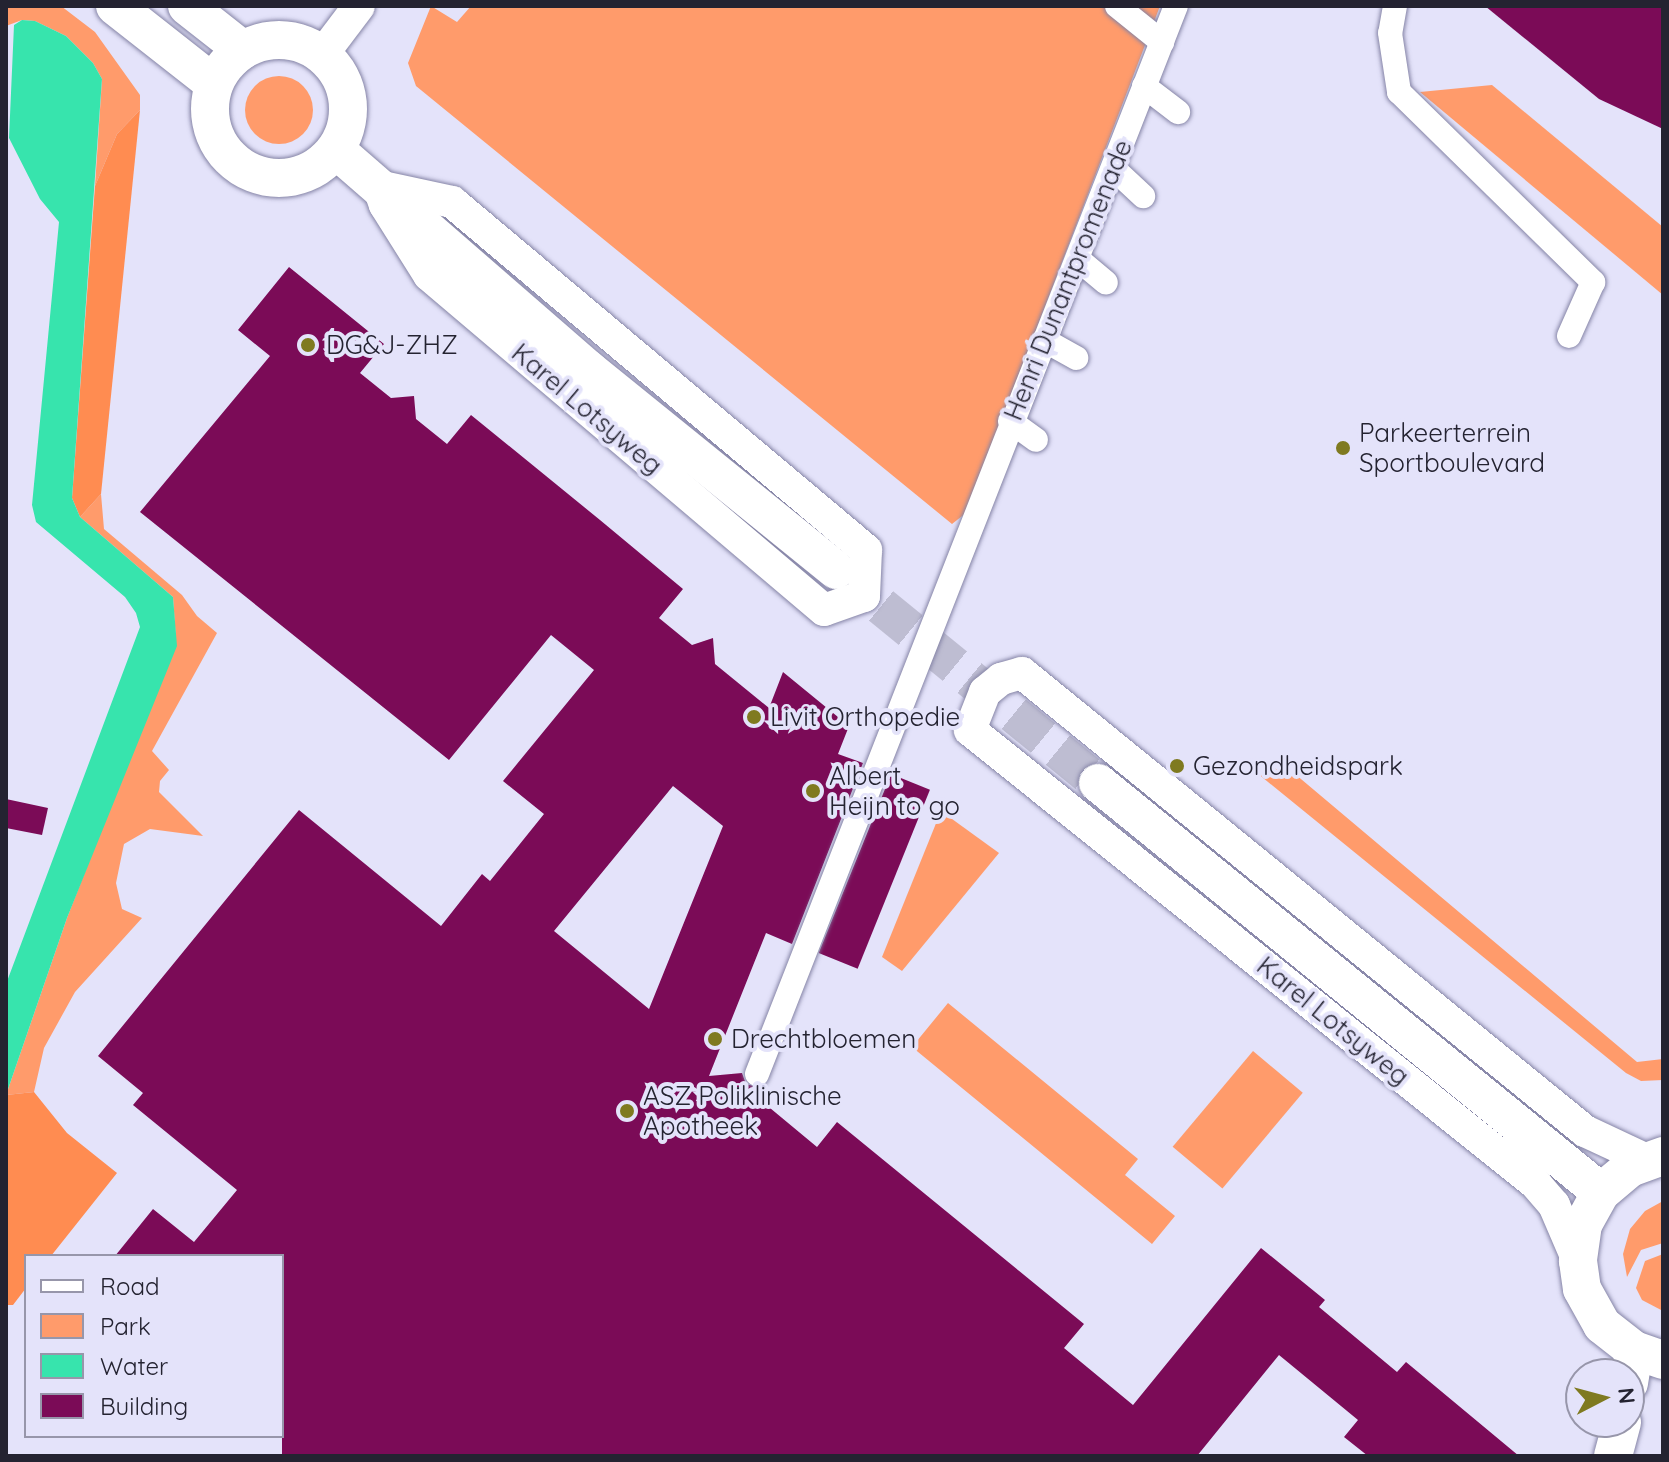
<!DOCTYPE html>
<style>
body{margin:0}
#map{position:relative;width:1669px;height:1462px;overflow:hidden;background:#e4e3fa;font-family:Quicksand,sans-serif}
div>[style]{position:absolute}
.green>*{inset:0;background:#ff9b6b;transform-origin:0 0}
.round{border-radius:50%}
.forest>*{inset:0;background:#ff8c51}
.water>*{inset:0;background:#37e4ad}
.building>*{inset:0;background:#7b0b57;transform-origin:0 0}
.tertiary-tunnel>*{height:38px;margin-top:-19px;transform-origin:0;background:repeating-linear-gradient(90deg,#bebdd2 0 38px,transparent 0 57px)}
.roads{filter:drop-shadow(0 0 2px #8584a6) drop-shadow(0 0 2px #8584a6)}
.pedestrian>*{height:24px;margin:-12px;padding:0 12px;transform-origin:12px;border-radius:12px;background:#fff}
.minor>*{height:32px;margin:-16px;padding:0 16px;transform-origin:16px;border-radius:16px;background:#fff}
.tertiary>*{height:38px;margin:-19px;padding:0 19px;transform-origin:19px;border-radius:19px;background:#fff}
.tertiary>.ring{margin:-19px;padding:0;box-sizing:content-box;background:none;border:38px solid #fff;border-radius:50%}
.dots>*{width:22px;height:22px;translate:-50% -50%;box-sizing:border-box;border:4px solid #e4e3fa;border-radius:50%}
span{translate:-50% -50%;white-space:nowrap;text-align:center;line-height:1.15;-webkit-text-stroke:8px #e4e3fa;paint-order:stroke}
.street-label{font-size:26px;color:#242331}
.poi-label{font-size:26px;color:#242331}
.left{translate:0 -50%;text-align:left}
.frame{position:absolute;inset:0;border:8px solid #242331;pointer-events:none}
.legend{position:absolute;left:24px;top:1254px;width:260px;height:184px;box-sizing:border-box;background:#e4e3fa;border:2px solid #9796aa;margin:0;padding:10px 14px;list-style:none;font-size:24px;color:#242331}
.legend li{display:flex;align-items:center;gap:16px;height:40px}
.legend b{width:40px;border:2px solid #9796aa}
.north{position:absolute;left:1565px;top:1358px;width:80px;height:80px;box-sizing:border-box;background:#e4e3fa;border:2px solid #9796aa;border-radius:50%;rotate:84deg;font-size:22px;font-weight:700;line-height:32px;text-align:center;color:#242331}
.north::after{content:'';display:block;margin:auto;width:28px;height:36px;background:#7f7a20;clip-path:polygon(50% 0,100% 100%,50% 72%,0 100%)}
</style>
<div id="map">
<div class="green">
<div style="clip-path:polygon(6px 6px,61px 6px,95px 32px,140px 95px,140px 110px,117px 134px,95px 186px,102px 79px,93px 63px,66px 36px,35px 21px,22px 20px,6px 26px)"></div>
<div style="clip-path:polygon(431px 6px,457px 22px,471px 6px,1160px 6px,966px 513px,952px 524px,416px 86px,408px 63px)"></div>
<div class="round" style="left:245px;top:76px;width:68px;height:68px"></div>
<div style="clip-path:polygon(1492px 85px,1663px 227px,1663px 295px,1420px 92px)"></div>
<div style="clip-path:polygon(101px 494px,104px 529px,182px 595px,197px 616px,217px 633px,152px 751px,169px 770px,160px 781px,159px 792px,203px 836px,150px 829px,124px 844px,116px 883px,122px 909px,142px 918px,75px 992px,44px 1048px,34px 1092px,6px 1095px,67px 918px,176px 640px,173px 597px,80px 517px)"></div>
<div style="clip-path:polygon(1262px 765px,1295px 774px,1637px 1062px,1663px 1059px,1663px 1080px,1641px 1081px,1626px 1073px,1257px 773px)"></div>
<div style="clip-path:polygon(941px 811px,999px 853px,902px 971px,882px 957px)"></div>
<div style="clip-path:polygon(948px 1003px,1138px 1159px,1125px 1175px,1175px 1216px,1152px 1244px,912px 1047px)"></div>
<div style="left:1253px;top:1051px;width:65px;height:125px;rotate:40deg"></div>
<div style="clip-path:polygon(1663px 1201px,1663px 1243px,1641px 1250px,1627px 1277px,1623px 1254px,1630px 1229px,1645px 1211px)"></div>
<div style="clip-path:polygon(1663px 1254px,1663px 1311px,1642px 1300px,1636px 1288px,1645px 1261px)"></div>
</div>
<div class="forest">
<div style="clip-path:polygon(140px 110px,101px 494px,80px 517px,72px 498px,95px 186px,117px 134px)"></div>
<div style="clip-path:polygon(34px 1092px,67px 1133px,117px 1173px,51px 1256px,26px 1256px,26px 1288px,13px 1305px,6px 1305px,6px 1095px)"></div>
</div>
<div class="water">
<div style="clip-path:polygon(22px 20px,35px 21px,66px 36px,93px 63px,102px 79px,72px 498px,80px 517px,173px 597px,177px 646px,67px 918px,6px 1095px,6px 984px,140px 627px,136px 613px,125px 597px,36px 522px,32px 505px,59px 222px,40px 199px,9px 138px,14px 25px)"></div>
</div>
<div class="building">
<div style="clip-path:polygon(1485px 6px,1663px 6px,1663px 129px,1599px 99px)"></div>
<div style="clip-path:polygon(evenodd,289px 267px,384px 344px,360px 373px,391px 398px,414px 396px,416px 419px,447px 444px,471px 415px,600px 520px,683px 589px,659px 618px,692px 645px,713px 638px,715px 664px,769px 708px,783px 672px,849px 726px,838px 754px,863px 763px,792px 944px,766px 933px,709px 1076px,742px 1073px,746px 1084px,762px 1088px,764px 1103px,817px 1147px,837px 1122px,1084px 1324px,1064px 1348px,1133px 1405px,1261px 1248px,1325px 1300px,1319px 1307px,1397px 1372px,1406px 1362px,1519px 1456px,1368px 1456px,1344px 1437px,1358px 1420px,1279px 1355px,1197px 1456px,282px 1456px,282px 1256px,115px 1256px,153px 1209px,194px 1242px,237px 1190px,133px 1105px,143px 1093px,98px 1056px,299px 810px,441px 926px,482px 874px,490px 881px,544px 814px,503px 781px,594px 670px,551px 635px,449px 760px,140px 512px,270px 356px,238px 330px,289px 267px,673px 786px,723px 826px,649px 1009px,554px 931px,673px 786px)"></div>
<div style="left:891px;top:774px;width:42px;height:193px;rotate:22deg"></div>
<div style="clip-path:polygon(6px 799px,48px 808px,42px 835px,6px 828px)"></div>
</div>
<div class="tertiary-tunnel">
<div style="left:837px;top:570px;width:337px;rotate:39.2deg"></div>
</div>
<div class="roads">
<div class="pedestrian">
<div style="left:1117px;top:6px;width:58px;rotate:38.7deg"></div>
<div style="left:1395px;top:6px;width:27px;rotate:100deg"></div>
<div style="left:1390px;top:33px;width:60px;rotate:81.3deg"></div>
<div style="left:1399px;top:92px;width:272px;rotate:44.4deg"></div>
<div style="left:1593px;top:282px;width:59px;rotate:114deg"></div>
<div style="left:1144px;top:86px;width:43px;rotate:37.4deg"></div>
<div style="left:1114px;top:169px;width:40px;rotate:43deg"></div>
<div style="left:1079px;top:260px;width:35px;rotate:40deg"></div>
<div style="left:1044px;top:340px;width:37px;rotate:29deg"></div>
<div style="left:1010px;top:421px;width:32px;rotate:36deg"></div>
<div style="left:757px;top:1074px;width:1147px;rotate:-68.58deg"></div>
</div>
<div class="minor">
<div style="left:322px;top:55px;width:61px;rotate:-52.9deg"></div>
<div style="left:378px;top:186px;width:76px;rotate:12.2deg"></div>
<div style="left:452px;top:202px;width:541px;rotate:40.05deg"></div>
<div style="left:866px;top:550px;width:46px;rotate:92.5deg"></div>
<div style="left:864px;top:596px;width:42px;rotate:160.7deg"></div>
<div style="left:824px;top:610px;width:518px;rotate:-139.7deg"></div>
<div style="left:429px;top:275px;width:83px;rotate:-122.2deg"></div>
<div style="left:385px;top:205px;width:20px;rotate:-110deg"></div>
<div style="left:1578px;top:1261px;width:61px;rotate:-113.2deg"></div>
<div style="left:1554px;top:1205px;width:28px;rotate:-131deg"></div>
<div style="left:1536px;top:1184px;width:726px;rotate:-141.27deg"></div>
<div style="left:970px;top:730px;width:41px;rotate:-68.5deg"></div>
<div style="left:985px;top:692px;width:21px;rotate:-39deg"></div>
<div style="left:1001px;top:679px;width:22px;rotate:-16deg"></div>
<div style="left:1022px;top:673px;width:726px;rotate:39.13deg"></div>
<div style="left:1585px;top:1131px;width:68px;rotate:25.1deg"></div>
</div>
<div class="tertiary">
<div style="left:115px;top:6px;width:126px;rotate:38.2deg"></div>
<div style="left:187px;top:6px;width:71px;rotate:38.2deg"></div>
<div class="ring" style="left:210px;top:40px;width:100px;height:100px"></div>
<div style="left:336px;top:150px;width:335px;rotate:41deg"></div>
<div style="left:589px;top:370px;width:318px;rotate:39deg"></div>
<div style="left:1098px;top:783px;width:648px;rotate:39.12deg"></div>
<div style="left:1663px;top:1156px;width:35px;rotate:160deg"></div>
<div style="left:1630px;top:1168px;width:38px;rotate:140deg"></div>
<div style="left:1601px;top:1192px;width:37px;rotate:119deg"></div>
<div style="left:1583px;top:1224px;width:37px;rotate:98deg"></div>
<div style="left:1578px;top:1261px;width:28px;rotate:82deg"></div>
<div style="left:1582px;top:1289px;width:41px;rotate:60.9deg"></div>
<div style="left:1602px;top:1325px;width:41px;rotate:38deg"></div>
<div style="left:1634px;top:1350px;width:31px;rotate:19deg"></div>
<div style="left:1629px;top:1383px;width:33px;rotate:-81deg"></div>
<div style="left:1613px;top:1456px;width:35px;rotate:-75deg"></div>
</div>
</div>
<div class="dots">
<div style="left:308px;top:345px;background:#7f7a20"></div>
<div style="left:1343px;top:448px;background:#7f7a20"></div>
<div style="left:754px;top:717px;background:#7f7a20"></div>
<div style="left:1177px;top:766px;background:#7f7a20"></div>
<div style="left:813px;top:791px;background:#7f7a20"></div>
<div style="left:715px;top:1039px;background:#7f7a20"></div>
<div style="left:627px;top:1111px;background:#7f7a20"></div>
</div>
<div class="street-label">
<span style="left:1068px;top:280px;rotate:-68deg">Henri Dunantpromenade</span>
<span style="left:587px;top:409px;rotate:40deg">Karel Lotsyweg</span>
<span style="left:1333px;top:1021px;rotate:39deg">Karel Lotsyweg</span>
</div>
<div class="poi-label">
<span class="left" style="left:326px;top:345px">DG&amp;J-ZHZ</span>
<span class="left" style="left:1359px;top:448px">Parkeerterrein<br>Sportboulevard</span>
<span class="left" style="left:770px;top:717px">Livit Orthopedie</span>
<span class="left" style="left:1193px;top:766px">Gezondheidspark</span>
<span class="left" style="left:829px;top:791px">Albert<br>Heijn to go</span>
<span class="left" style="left:731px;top:1039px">Drechtbloemen</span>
<span class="left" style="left:643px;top:1111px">ASZ Poliklinische<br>Apotheek</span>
</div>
<div class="frame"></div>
<ul class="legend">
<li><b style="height:10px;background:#fff"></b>Road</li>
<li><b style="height:22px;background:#ff9b6b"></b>Park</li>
<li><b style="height:22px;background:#37e4ad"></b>Water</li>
<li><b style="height:22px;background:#7b0b57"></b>Building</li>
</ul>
<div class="north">N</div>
</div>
